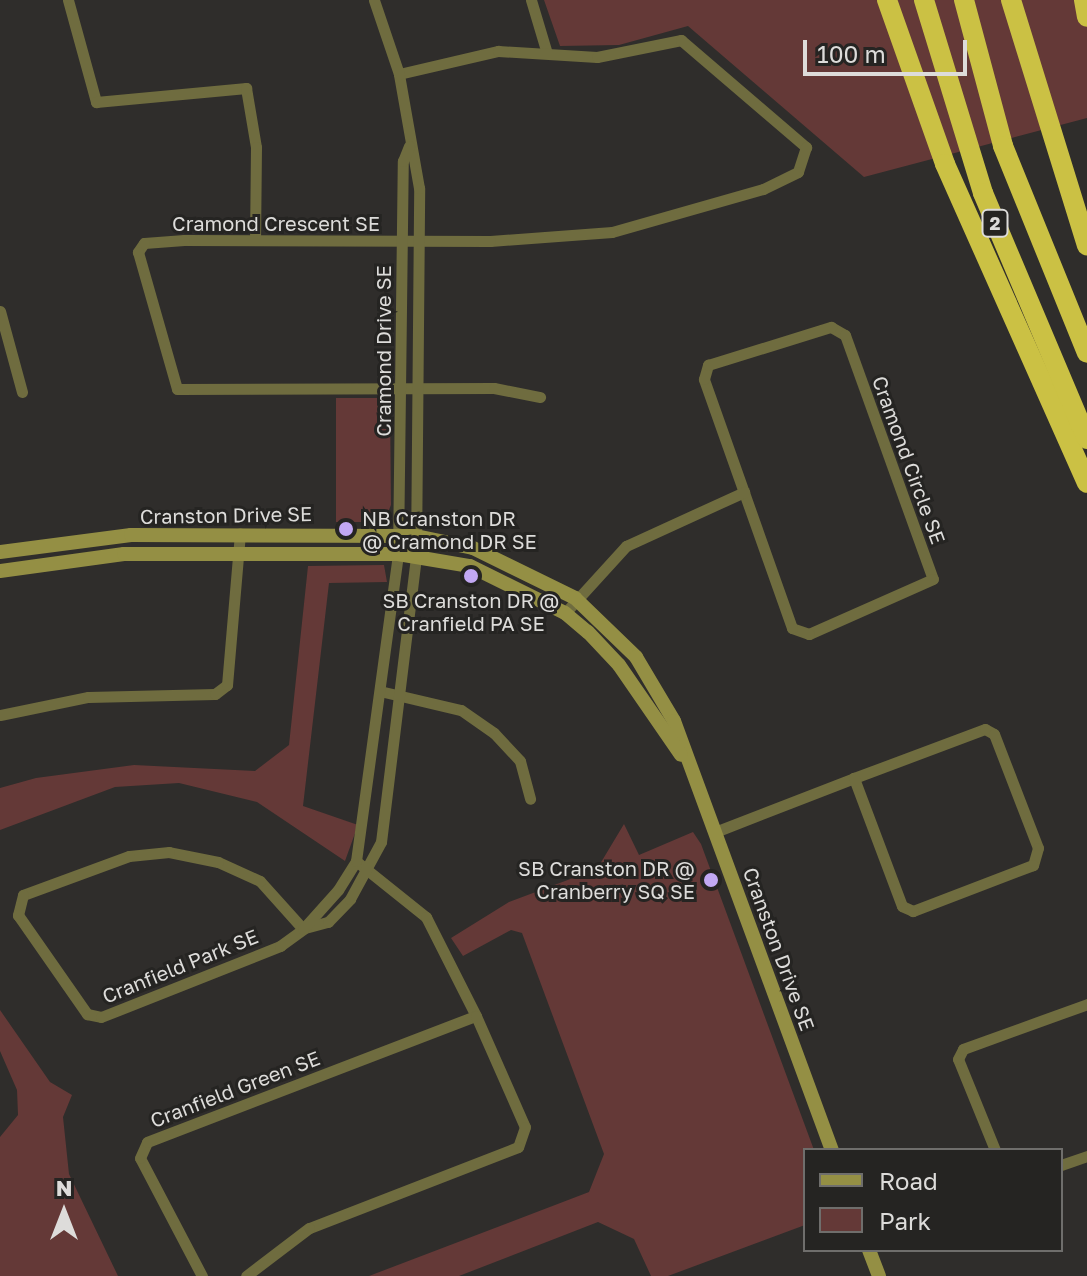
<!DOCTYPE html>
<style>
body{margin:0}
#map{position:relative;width:1087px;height:1276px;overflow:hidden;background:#2f2d2b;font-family:"Golos Text",sans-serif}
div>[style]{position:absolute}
.green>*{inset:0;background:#643937}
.street>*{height:11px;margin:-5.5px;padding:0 5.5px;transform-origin:5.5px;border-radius:5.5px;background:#6f6c3f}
.secondary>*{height:14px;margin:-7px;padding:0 7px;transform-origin:7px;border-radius:7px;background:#948f44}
.highway>*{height:20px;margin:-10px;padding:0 10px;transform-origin:10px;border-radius:10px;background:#cbc144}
.dots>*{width:22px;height:22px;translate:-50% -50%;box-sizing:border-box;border:4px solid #252422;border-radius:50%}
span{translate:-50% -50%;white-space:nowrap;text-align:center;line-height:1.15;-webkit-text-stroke:6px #252422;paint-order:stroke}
.shield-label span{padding:2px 6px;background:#252422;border:2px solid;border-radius:6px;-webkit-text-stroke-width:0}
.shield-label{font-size:18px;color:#dddcda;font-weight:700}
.street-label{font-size:20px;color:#dddcda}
.poi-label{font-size:20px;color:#dddcda}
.left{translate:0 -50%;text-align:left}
.right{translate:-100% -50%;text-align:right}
.legend{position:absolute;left:803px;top:1148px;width:260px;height:104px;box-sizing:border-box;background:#252422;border:2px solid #6f6e6c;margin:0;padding:10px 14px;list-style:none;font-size:24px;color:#dddcda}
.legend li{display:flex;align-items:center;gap:16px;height:40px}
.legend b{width:40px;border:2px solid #6f6e6c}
.north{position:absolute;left:24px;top:1172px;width:80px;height:80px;-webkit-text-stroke:6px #252422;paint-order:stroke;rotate:0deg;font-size:22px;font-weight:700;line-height:32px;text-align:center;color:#dddcda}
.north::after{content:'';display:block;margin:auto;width:28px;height:36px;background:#dddcda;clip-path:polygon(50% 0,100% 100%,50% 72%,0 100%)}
.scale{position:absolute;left:803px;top:40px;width:164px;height:36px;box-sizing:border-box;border:4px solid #dddcda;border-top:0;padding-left:10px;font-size:24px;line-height:28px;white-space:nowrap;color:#dddcda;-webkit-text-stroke:6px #252422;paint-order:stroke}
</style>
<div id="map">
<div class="green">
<div style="clip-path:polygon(544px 0,1087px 0,1087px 118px,864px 177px,688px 26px,619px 45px,560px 46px)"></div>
<div style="clip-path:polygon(336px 398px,381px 398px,390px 404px,391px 505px,384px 522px,336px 522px)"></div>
<div style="clip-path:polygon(384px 565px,387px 582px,329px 583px,303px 806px,358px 825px,345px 861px,257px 802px,179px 783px,115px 787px,0 830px,0 788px,36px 778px,134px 765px,255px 771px,289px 745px,308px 566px)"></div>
<div style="clip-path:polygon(624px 824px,639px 855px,693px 832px,701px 844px,814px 1150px,805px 1150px,805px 1225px,668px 1276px,651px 1276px,634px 1239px,598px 1222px,459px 1276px,369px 1276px,589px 1192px,604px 1154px,522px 933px,511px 930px,463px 956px,451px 938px,509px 902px,597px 869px)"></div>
<div style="clip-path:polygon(0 1010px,50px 1082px,72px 1095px,63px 1117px,69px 1174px,118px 1276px,0 1276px,0 1137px,18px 1115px,17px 1090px,0 1051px)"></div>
</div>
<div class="street">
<div style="left:68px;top:0;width:106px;rotate:74.6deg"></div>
<div style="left:96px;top:102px;width:151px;rotate:-5.3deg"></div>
<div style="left:246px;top:88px;width:60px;rotate:80.4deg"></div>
<div style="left:256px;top:147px;width:92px;rotate:90.6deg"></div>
<div style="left:531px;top:0;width:52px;rotate:73.3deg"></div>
<div style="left:399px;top:74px;width:102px;rotate:-13.1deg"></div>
<div style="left:498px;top:51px;width:99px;rotate:3.5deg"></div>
<div style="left:597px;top:57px;width:86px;rotate:-11.4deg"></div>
<div style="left:681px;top:40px;width:165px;rotate:40.6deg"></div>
<div style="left:806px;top:147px;width:26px;rotate:108deg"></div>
<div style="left:798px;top:172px;width:39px;rotate:154deg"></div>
<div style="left:763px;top:189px;width:157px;rotate:164.1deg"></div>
<div style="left:612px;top:232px;width:122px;rotate:175.8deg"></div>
<div style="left:490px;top:241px;width:306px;rotate:-179.8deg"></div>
<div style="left:184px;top:240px;width:40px;rotate:175.7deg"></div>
<div style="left:144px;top:243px;width:11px;rotate:124deg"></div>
<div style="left:138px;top:252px;width:142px;rotate:74.1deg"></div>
<div style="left:177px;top:389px;width:317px;rotate:-0.2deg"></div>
<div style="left:494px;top:388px;width:47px;rotate:11.1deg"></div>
<div style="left:0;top:311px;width:84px;rotate:74.8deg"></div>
<div style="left:831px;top:327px;width:16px;rotate:30deg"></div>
<div style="left:845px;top:335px;width:259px;rotate:70.2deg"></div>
<div style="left:933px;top:579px;width:136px;rotate:156.1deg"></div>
<div style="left:809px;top:634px;width:18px;rotate:-161deg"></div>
<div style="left:792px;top:628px;width:264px;rotate:-109.5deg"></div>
<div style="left:704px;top:379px;width:15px;rotate:-74deg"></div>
<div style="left:708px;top:365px;width:129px;rotate:-17.2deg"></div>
<div style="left:565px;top:613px;width:91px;rotate:-47.7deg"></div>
<div style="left:626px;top:546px;width:130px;rotate:-24.6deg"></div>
<div style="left:384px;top:692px;width:79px;rotate:13.2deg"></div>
<div style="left:461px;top:710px;width:40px;rotate:34.9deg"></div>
<div style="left:494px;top:733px;width:38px;rotate:47deg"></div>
<div style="left:520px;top:761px;width:39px;rotate:75deg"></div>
<div style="left:0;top:715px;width:90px;rotate:-11.6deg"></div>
<div style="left:88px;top:697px;width:127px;rotate:-1.4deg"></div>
<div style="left:215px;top:694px;width:15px;rotate:-37deg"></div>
<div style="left:227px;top:685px;width:152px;rotate:-85.1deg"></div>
<div style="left:715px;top:832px;width:149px;rotate:-21.2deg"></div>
<div style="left:854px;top:778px;width:140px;rotate:-20.5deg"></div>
<div style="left:985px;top:729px;width:10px;rotate:29deg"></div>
<div style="left:994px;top:734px;width:122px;rotate:68.9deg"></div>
<div style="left:1038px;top:848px;width:18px;rotate:106deg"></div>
<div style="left:1033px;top:865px;width:129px;rotate:159deg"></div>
<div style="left:913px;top:911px;width:12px;rotate:-156deg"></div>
<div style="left:902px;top:906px;width:137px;rotate:-110.6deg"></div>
<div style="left:356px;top:861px;width:90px;rotate:38.7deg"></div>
<div style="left:426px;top:917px;width:111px;rotate:63.2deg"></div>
<div style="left:305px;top:928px;width:24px;rotate:-15deg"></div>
<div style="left:328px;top:922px;width:32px;rotate:-46deg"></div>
<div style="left:350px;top:899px;width:65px;rotate:-61.5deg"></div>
<div style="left:381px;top:842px;width:288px;rotate:-83deg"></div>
<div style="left:416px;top:556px;width:368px;rotate:-89.5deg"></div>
<div style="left:419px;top:188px;width:116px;rotate:-100deg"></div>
<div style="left:399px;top:74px;width:78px;rotate:-108.7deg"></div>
<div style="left:303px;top:929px;width:64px;rotate:-131.9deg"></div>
<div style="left:260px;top:881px;width:46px;rotate:-155.7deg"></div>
<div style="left:218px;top:862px;width:50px;rotate:-168.5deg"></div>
<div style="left:169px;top:852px;width:40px;rotate:174.3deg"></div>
<div style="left:129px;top:856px;width:113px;rotate:159.8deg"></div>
<div style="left:23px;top:895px;width:21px;rotate:104deg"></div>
<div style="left:18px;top:915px;width:121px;rotate:55.1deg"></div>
<div style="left:87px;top:1014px;width:14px;rotate:12deg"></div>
<div style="left:101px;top:1017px;width:193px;rotate:-21.6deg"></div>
<div style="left:280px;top:946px;width:29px;rotate:-36deg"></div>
<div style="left:303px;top:929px;width:52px;rotate:-48.1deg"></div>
<div style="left:338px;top:890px;width:34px;rotate:-58deg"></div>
<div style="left:356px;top:861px;width:310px;rotate:-82.2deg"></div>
<div style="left:398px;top:554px;width:393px;rotate:-89.3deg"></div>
<div style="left:403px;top:161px;width:16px;rotate:-68deg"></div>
<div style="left:995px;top:1150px;width:98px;rotate:-112.1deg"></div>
<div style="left:958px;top:1059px;width:11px;rotate:-63deg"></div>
<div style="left:963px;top:1049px;width:132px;rotate:-19.9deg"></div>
<div style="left:1061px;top:1165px;width:28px;rotate:-19deg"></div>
<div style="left:202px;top:1276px;width:133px;rotate:-117.7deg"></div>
<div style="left:140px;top:1158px;width:17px;rotate:-66deg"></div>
<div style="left:147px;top:1142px;width:352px;rotate:-21deg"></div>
<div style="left:476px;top:1016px;width:121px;rotate:66.2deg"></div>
<div style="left:525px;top:1127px;width:21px;rotate:109deg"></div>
<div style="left:518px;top:1147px;width:224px;rotate:158.8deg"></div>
<div style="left:309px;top:1228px;width:79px;rotate:142.7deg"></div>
</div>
<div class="secondary">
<div style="left:0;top:552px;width:132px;rotate:-7.4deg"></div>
<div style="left:131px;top:535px;width:285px;rotate:0.2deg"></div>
<div style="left:416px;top:536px;width:58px;rotate:11.9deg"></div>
<div style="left:473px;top:548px;width:114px;rotate:26.1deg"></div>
<div style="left:575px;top:598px;width:85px;rotate:44deg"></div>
<div style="left:636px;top:657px;width:74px;rotate:59.3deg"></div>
<div style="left:674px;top:721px;width:457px;rotate:69.8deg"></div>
<div style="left:0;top:571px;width:125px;rotate:-7.8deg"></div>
<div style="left:124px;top:554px;width:274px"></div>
<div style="left:398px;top:554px;width:73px;rotate:9.5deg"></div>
<div style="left:470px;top:566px;width:106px;rotate:26.3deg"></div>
<div style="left:565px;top:613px;width:30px;rotate:40deg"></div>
<div style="left:588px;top:632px;width:45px;rotate:46.8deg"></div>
<div style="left:619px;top:665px;width:109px;rotate:55.4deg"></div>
<div style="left:869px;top:1250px;width:28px;rotate:69deg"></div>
</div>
<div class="highway">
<div style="left:887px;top:0;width:174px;rotate:70.5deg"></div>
<div style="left:945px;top:164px;width:349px;rotate:66deg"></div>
<div style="left:924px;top:0;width:202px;rotate:73deg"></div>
<div style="left:983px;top:193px;width:267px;rotate:67.1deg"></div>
<div style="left:964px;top:0;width:151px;rotate:75deg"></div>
<div style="left:1003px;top:146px;width:223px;rotate:67.9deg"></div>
<div style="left:1011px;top:0;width:257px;rotate:72.8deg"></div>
<div style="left:1084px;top:0;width:17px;rotate:80deg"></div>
</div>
<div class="dots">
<div style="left:346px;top:529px;background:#c2a8f3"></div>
<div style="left:471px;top:576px;background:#c2a8f3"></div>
<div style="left:711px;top:880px;background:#c2a8f3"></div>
</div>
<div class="shield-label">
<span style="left:995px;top:223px">2</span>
</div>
<div class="street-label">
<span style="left:276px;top:223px">Cramond Crescent SE</span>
<span style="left:383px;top:351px;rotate:-90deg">Cramond Drive SE</span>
<span style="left:909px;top:460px;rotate:70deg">Cramond Circle SE</span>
<span style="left:226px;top:515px;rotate:-1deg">Cranston Drive SE</span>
<span style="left:779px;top:949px;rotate:70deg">Cranston Drive SE</span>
<span style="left:180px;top:966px;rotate:-22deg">Cranfield Park SE</span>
<span style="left:235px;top:1089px;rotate:-21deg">Cranfield Green SE</span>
</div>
<div class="poi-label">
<span class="left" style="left:362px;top:530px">NB Cranston DR<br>@ Cramond DR SE</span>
<span style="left:471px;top:612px">SB Cranston DR @<br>Cranfield PA SE</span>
<span class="right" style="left:695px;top:880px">SB Cranston DR @<br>Cranberry SQ SE</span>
</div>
<ul class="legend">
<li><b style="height:10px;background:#948f44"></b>Road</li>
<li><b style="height:22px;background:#643937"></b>Park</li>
</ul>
<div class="north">N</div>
<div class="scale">100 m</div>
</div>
